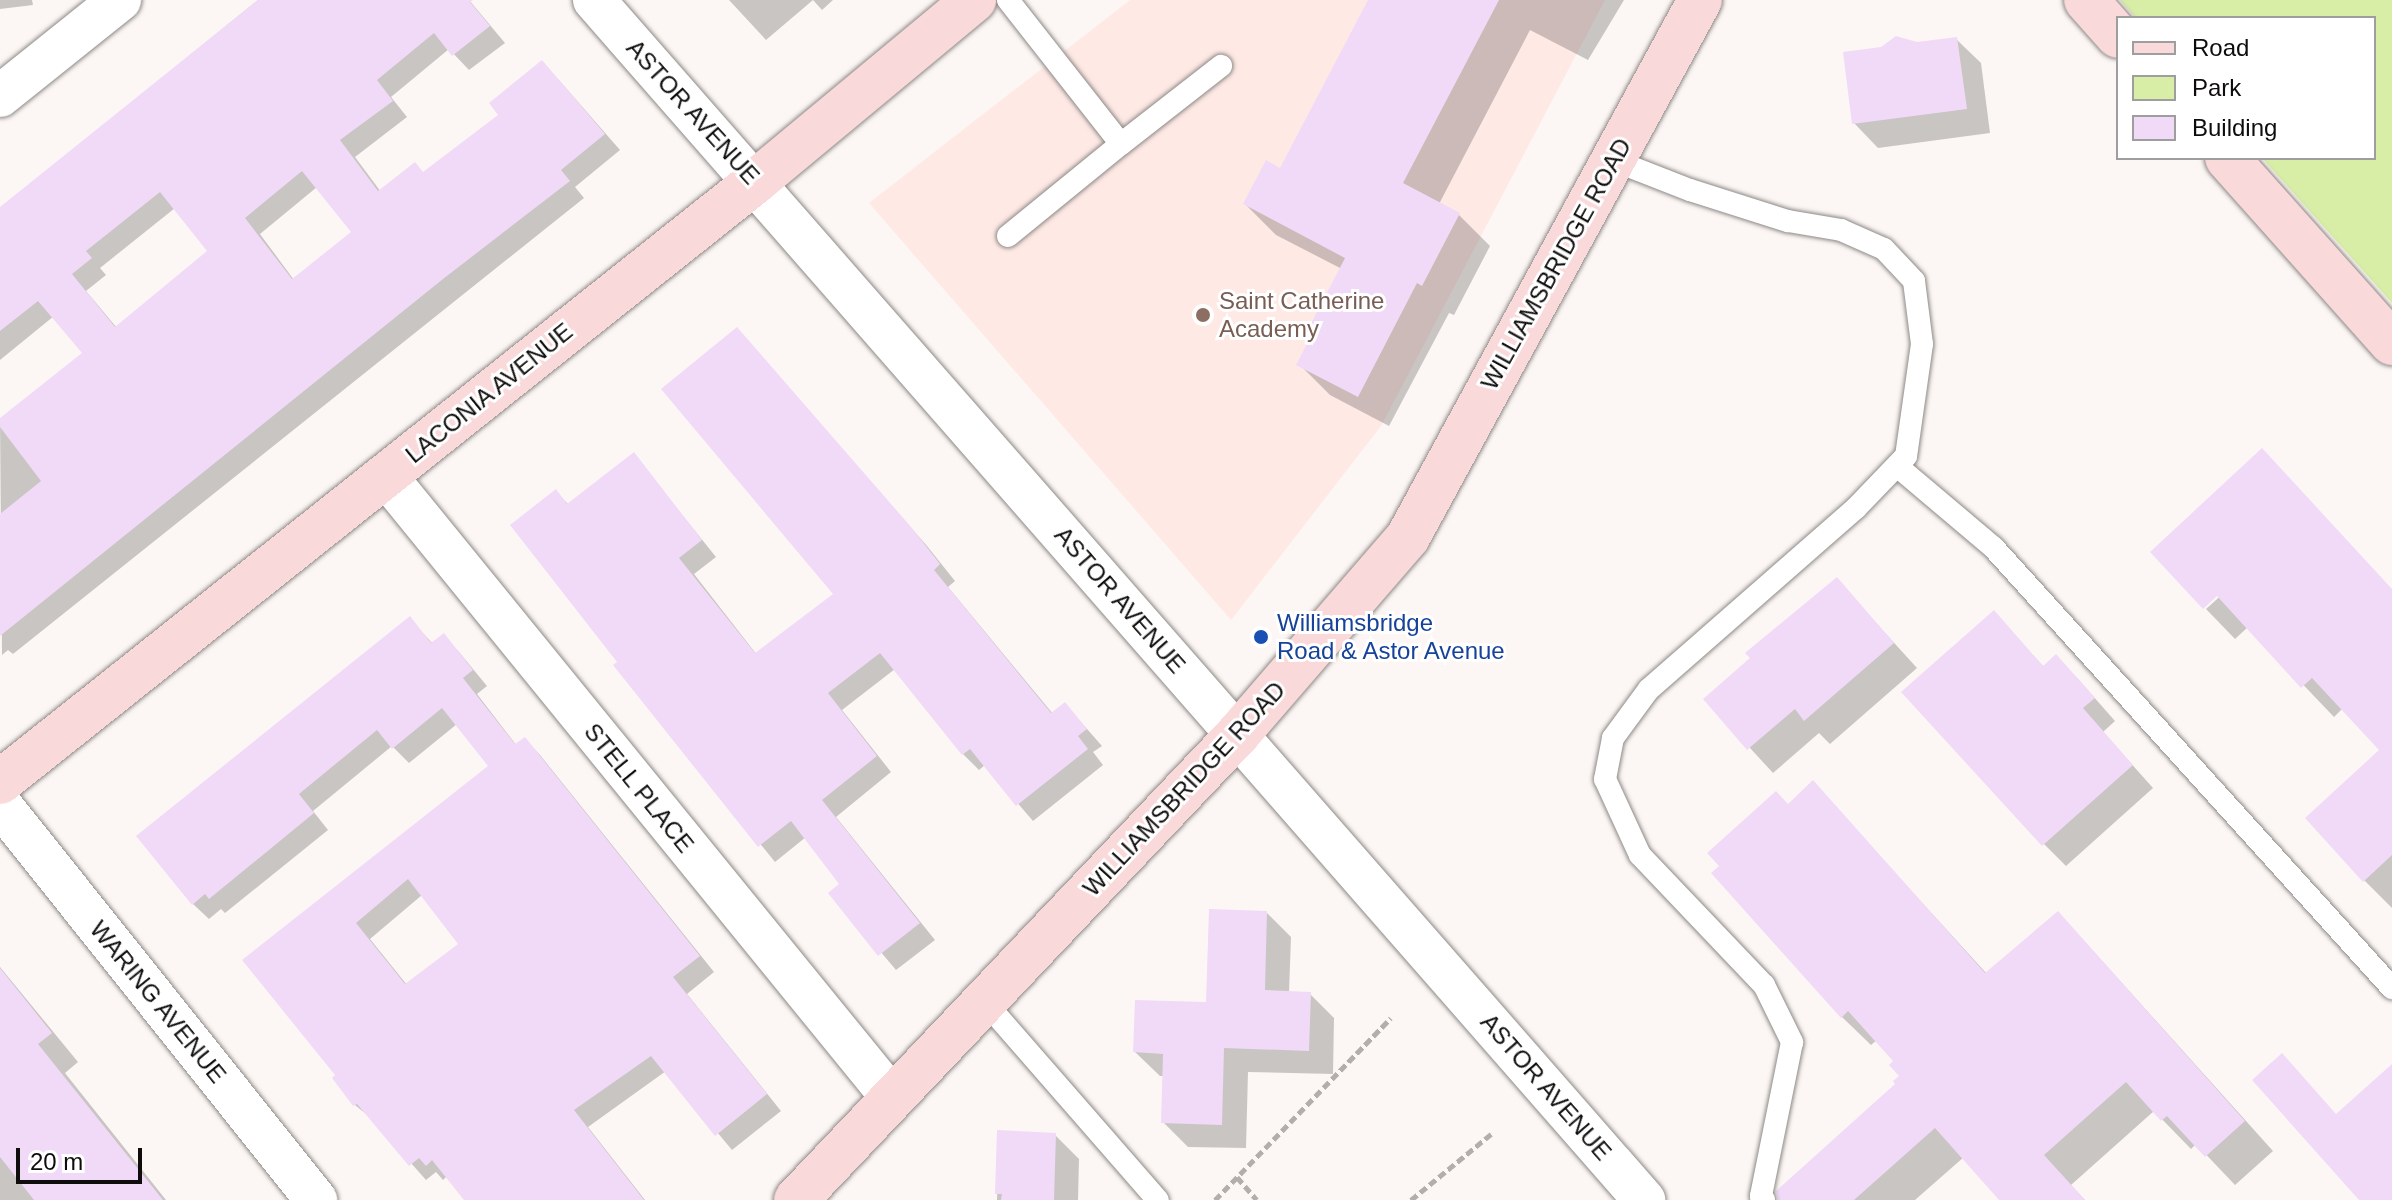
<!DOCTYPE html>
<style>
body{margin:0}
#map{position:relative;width:2392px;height:1200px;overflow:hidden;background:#fcf7f4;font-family:Arial,sans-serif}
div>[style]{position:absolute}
.education>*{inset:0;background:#fee9e5}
.green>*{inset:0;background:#d8eea7}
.shadow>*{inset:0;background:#0003}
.building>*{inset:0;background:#f0daf8}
.path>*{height:5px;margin-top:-2.5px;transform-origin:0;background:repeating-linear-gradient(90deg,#b1aeab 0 8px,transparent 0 12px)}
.roads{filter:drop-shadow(0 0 2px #8d8986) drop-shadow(0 0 2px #8d8986)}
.lane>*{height:22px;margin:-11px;padding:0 11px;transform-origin:11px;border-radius:11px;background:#fff}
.street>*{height:42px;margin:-21px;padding:0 21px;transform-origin:21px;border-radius:21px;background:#fff}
.secondary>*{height:44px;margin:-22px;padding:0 22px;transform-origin:22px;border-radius:22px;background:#fad9db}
.dots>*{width:22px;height:22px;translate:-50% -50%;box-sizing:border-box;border:4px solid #fff;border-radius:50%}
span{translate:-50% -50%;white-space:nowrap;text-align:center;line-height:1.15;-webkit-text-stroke:6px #fff;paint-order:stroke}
.street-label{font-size:24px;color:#0e0d0c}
.education-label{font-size:24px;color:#785e54}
.left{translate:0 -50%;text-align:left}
.transit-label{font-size:24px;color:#164399}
.legend{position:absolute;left:2116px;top:16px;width:260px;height:144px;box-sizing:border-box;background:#fff;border:2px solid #9f9e9e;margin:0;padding:10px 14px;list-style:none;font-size:24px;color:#0e0d0c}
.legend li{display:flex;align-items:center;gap:16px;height:40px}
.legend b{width:40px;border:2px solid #9f9e9e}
.scale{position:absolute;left:16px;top:1148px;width:126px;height:36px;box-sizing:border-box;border:4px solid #0e0d0c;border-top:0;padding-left:10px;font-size:24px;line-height:28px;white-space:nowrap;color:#0e0d0c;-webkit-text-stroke:6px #fff;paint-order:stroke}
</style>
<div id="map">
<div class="education">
<div style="clip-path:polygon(1130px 0,1605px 0,1381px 426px,1231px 620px,869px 203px)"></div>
</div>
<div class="green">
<div style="clip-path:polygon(2120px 0,2392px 0,2392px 303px,2262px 158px,2374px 158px,2374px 18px,2136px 18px)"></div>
</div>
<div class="shadow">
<div style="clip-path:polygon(0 0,32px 0,33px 5px,0 9px)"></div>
<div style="clip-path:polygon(evenodd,258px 0,469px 0,505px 43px,469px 70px,449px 49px,391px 97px,407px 117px,355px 157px,381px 192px,424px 174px,558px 79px,620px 150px,575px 187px,584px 198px,13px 654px,8px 650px,2px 655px,0 420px,85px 353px,54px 316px,0 360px,0 209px,258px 0,317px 187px,354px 232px,294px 280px,260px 234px,317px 187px,258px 0,175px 208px,210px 251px,117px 328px,86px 291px,106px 275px,100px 268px,175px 208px)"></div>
<div style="clip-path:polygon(729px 0,833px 0,822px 10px,813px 0,766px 40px)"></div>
<div style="clip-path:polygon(1371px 0,1624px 0,1588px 60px,1530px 30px,1439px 204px,1459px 215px,1490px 246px,1454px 315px,1449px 313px,1389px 426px,1330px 395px,1299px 364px,1342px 269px,1276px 235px,1245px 204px,1281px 171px)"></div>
<div style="clip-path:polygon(1956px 39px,1981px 63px,1990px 133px,1878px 148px,1854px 123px,1917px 44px)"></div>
<div style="clip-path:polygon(752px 346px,927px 546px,955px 581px,948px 587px,1053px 714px,1065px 704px,1102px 746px,1093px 752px,1103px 765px,1033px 821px,985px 765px,979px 770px,963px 754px,895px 669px,842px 710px,891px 772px,836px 817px,935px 940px,896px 970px,831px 893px,842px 885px,806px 837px,775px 862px,615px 666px,620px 662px,556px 492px,569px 505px,634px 455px,716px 557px,694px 574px,757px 655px,836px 594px)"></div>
<div style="clip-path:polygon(2153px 552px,2392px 590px,2392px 908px,2364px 880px,2382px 750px,2343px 708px,2334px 717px,2248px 627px,2235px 639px,2206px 609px,2226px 591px)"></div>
<div style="clip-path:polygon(1837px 580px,1917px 668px,1830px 744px,1819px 733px,1773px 773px,1705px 699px)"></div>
<div style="clip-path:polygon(1994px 613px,2044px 667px,2056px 657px,2078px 679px,2115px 721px,2103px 732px,2153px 788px,2066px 866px,2044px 844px)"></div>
<div style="clip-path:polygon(evenodd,410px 619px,433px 644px,444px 636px,459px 652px,487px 686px,477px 694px,517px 746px,525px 739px,540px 755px,714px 972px,687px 994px,781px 1111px,732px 1150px,666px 1071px,588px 1127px,645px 1200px,467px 1200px,447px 1176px,443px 1180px,436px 1172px,426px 1180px,372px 1119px,355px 1105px,338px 1075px,245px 960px,491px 766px,457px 724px,409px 763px,392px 746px,313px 811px,328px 830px,225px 913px,221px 909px,209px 919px,193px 904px,410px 619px,422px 895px,461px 945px,407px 985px,370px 939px,422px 895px)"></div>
<div style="clip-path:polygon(1813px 783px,1987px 974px,2086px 943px,2273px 1151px,2235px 1185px,2196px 1144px,2191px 1149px,2154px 1111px,2071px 1185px,2085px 1200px,2001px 1200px,1964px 1157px,1915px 1200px,1799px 1200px,1902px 1077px,1896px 1061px,1877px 1040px,1871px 1045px,1842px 1017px,1788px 806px)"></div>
<div style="clip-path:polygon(1267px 913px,1291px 937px,1289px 993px,1310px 994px,1334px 1018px,1333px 1074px,1248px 1072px,1246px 1148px,1188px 1147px,1163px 1122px,1165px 1076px,1160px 1076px,1135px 1052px,1208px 1004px)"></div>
<div style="clip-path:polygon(0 967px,78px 1062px,65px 1073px,166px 1200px,0 1200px)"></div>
<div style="clip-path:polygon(999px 1133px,1055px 1135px,1079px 1159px,1078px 1200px,997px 1200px)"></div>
</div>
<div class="building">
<div style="clip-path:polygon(evenodd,258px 0,473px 0,470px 2px,490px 26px,452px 56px,434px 33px,377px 80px,393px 101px,340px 140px,378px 191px,415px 162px,423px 172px,498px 115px,489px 103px,542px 60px,605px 134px,561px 170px,570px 181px,443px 279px,0 636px,0 514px,41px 481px,0 427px,0 418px,82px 353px,38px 301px,0 331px,0 207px,258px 0,302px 171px,351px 232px,292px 279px,245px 218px,302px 171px,258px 0,160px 192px,207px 251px,115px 327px,72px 274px,92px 258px,86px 251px,160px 192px)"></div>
<div style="clip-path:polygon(1368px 0,1499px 0,1403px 183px,1460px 213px,1422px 286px,1417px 283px,1358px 397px,1296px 365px,1309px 340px,1304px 337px,1345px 258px,1243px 204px,1266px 160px,1280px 168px)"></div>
<div style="clip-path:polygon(1896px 36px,1917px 42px,1957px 37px,1967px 109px,1852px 124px,1843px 52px,1881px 47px)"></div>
<div style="clip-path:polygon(737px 327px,911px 527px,940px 564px,934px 570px,1051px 713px,1065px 702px,1087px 729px,1078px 736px,1088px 749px,1016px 806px,970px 749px,962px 755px,880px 653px,828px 693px,877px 756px,822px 800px,920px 923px,878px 956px,828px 893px,839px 884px,791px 821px,758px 847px,613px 665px,617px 662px,510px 525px,556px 489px,567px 504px,634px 452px,702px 540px,679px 558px,755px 653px,833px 594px,661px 389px)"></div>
<div style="clip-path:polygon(2262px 448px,2392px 589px,2392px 855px,2363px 882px,2305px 818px,2379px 750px,2312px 678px,2301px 688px,2217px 596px,2203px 609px,2150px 552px)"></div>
<div style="clip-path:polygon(1837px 577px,1894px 643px,1804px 721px,1795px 709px,1747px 750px,1703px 699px,1750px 658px,1745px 653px)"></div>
<div style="clip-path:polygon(1994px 610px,2043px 666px,2056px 654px,2095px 698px,2083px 708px,2133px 765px,2042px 846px,1901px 692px)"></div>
<div style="clip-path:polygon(evenodd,410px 616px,431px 643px,444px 633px,473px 670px,463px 678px,515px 744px,525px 737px,700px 956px,673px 977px,767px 1094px,715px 1136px,651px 1056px,574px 1110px,644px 1200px,464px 1200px,432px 1160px,426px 1166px,419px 1158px,409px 1166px,357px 1104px,353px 1106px,332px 1078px,335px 1075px,242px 960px,488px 766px,442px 708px,392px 749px,377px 730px,327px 771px,299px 794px,314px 813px,209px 899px,205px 894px,192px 905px,136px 836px,410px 616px,408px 879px,458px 944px,405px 984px,356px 923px,408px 879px)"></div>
<div style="clip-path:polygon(1813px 780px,1985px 973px,2058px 911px,2245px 1121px,2205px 1157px,2167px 1116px,2161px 1121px,2126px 1082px,2044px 1155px,2085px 1200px,1999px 1200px,1935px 1128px,1854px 1200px,1778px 1200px,1776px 1191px,1895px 1084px,1893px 1081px,1899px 1076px,1889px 1065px,1893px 1061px,1848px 1011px,1841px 1018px,1711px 873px,1719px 866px,1707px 853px,1776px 791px,1788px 804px)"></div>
<div style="clip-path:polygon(1209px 909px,1267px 911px,1265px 990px,1311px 992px,1309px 1051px,1224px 1048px,1222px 1125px,1161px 1123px,1163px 1054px,1133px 1052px,1135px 1000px,1206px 1002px)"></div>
<div style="clip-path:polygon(0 968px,52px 1033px,38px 1044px,163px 1200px,34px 1200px,0 1157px)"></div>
<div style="clip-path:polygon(2282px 1053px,2336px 1114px,2392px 1064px,2392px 1200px,2359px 1200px,2252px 1080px)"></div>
<div style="clip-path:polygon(997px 1130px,1056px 1133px,1054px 1200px,1001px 1200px,1002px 1194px,995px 1194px)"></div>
</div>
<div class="path">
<div style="left:1237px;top:1177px;width:30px;rotate:49deg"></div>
<div style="left:1215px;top:1200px;width:253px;rotate:-46deg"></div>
<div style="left:1411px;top:1200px;width:104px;rotate:-39.5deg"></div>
</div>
<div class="roads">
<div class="lane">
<div style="left:1008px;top:0;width:183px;rotate:51.9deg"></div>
<div style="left:1121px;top:144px;width:127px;rotate:-38deg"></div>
<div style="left:1613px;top:160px;width:83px;rotate:21.3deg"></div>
<div style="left:1690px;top:190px;width:103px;rotate:17.6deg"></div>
<div style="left:1788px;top:221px;width:54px;rotate:9.6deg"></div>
<div style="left:1841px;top:230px;width:47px;rotate:23.8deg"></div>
<div style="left:1884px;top:249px;width:44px;rotate:46.8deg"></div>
<div style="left:1914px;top:281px;width:64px;rotate:82.8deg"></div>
<div style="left:1922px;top:344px;width:113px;rotate:98.1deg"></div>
<div style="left:1906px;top:456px;width:72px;rotate:133.9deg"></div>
<div style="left:1856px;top:508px;width:275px;rotate:138.8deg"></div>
<div style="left:1649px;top:689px;width:61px;rotate:126.3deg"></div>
<div style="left:1613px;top:738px;width:42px;rotate:101deg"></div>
<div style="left:1605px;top:779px;width:84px;rotate:65.3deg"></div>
<div style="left:1640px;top:855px;width:180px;rotate:46.4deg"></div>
<div style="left:1764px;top:985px;width:64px;rotate:63.8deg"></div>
<div style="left:1792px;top:1042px;width:157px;rotate:101.4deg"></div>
<div style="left:1761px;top:1196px;width:5px;rotate:53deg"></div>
<div style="left:1008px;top:236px;width:146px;rotate:-39.2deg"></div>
<div style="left:1897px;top:466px;width:126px;rotate:40.2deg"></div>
<div style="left:1993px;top:547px;width:595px;rotate:47.86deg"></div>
<div style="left:985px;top:1002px;width:263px;rotate:48.9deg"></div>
</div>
<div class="street">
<div style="left:594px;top:0;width:1595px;rotate:48.81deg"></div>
<div style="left:0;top:96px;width:154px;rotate:-38.7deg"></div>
<div style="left:386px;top:476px;width:803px;rotate:50.86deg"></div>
<div style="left:0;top:804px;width:507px;rotate:51.41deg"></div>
</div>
<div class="secondary">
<div style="left:2086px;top:0;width:48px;rotate:48.4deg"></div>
<div style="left:2227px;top:158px;width:248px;rotate:48.3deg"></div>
<div style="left:0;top:782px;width:964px;rotate:-38.47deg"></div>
<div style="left:755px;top:182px;width:285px;rotate:-39.7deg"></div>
<div style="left:796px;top:1200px;width:642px;rotate:-46.51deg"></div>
<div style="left:1238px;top:734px;width:260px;rotate:-49.2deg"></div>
<div style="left:1408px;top:537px;width:611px;rotate:-61.46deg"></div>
</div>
</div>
<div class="dots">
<div style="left:1203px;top:315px;background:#8d6e63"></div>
<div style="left:1261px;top:637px;background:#1a4fb4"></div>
</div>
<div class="street-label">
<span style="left:693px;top:112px;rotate:48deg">ASTOR AVENUE</span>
<span style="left:1556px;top:264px;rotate:-61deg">WILLIAMSBRIDGE ROAD</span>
<span style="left:489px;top:393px;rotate:-39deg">LACONIA AVENUE</span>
<span style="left:1120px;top:600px;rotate:49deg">ASTOR AVENUE</span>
<span style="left:639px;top:788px;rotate:51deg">STELL PLACE</span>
<span style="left:1184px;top:789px;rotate:-47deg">WILLIAMSBRIDGE ROAD</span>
<span style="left:158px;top:1002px;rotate:51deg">WARING AVENUE</span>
<span style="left:1546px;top:1087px;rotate:49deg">ASTOR AVENUE</span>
</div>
<div class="education-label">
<span class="left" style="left:1219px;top:315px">Saint Catherine<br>Academy</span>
</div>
<div class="transit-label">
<span class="left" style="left:1277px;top:637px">Williamsbridge<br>Road &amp; Astor Avenue</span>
</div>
<ul class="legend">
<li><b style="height:10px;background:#fad9db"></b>Road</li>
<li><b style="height:22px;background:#d8eea7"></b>Park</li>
<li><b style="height:22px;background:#f0daf8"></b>Building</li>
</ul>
<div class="scale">20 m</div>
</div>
